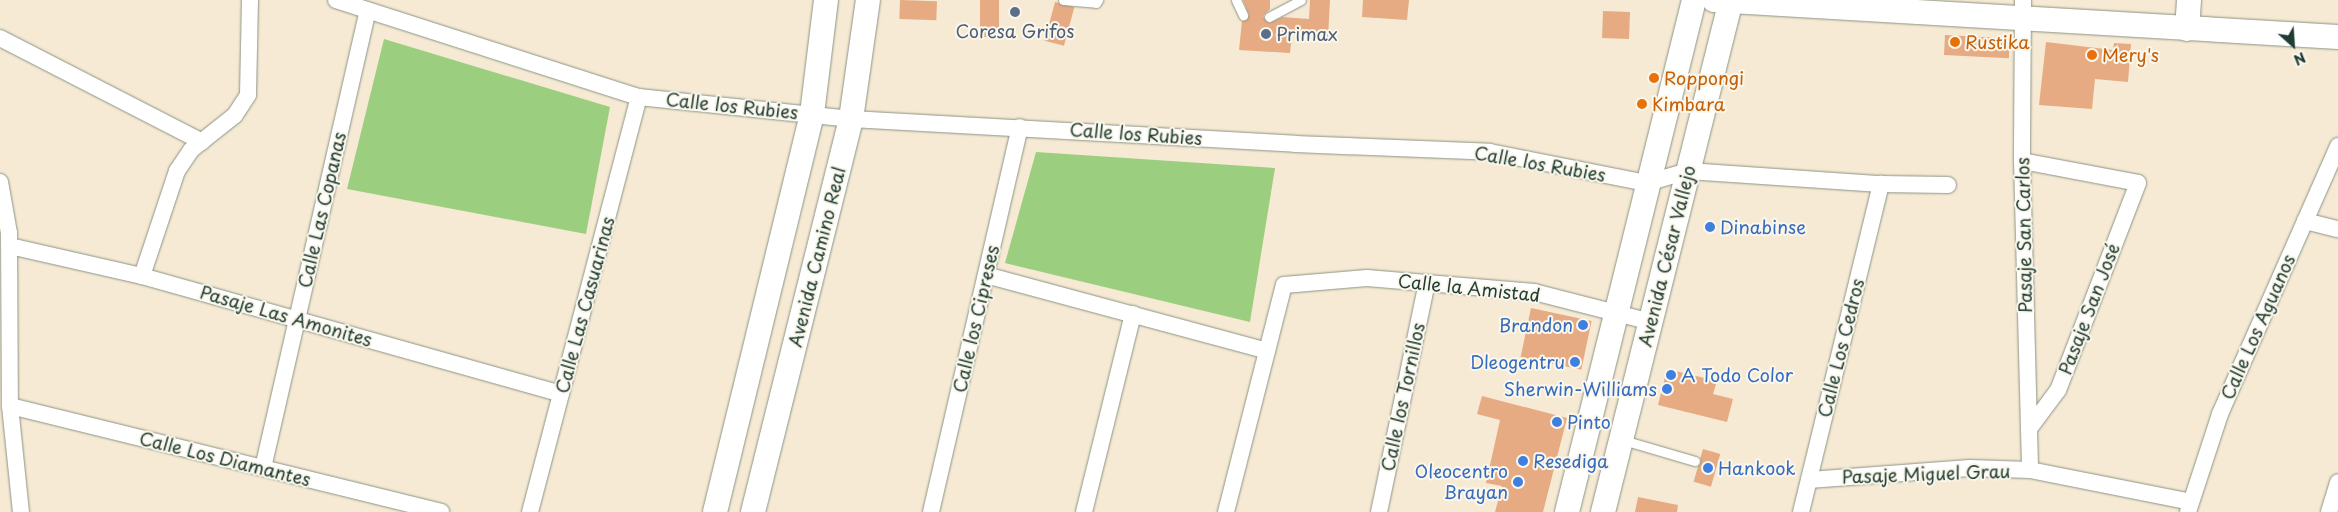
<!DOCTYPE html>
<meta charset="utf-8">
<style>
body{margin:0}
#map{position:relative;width:2338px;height:512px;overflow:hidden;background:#f6ead4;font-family:"Playpen Sans",sans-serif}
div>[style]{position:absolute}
.green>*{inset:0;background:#9cce7f}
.building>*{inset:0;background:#e6ab83;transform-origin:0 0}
.roads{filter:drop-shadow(0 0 1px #8a9484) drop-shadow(0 0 1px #8a9484)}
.lane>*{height:9px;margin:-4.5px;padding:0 4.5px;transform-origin:4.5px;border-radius:4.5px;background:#fff}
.street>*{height:16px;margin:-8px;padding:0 8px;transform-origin:8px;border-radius:8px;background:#fff}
.secondary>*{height:24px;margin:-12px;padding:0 12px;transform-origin:12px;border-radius:12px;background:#fff}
.dots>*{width:14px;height:14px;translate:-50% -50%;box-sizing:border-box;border:2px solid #fbf7ec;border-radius:50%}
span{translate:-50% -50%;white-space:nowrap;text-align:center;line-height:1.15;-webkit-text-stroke:4px #fbf7ec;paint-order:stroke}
.service-label{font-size:18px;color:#4e5e75}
.left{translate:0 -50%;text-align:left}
.food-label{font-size:18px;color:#c56008}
.street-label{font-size:18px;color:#1f3d34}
.shop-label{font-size:18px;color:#366cbe}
.right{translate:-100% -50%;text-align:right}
.north{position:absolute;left:2268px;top:20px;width:50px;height:50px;-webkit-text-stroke:4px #fbf7ec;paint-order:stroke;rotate:154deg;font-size:14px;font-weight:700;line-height:20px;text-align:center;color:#1f3d34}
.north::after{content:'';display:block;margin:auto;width:18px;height:22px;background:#1f3d34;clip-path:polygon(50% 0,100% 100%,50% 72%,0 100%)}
</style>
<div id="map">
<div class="green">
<div style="clip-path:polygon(384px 39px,610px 107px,586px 234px,347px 189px)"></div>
<div style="clip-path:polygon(1036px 152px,1275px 168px,1250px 322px,1005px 263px)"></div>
</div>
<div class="building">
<div style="left:900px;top:0;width:37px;height:19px;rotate:2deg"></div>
<div style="left:980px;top:0;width:19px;height:37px"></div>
<div style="clip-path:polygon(1243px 0,1270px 0,1270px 9px,1263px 16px,1269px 23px,1282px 17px,1309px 19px,1310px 0,1330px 0,1328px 37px,1292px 35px,1290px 53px,1239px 50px,1242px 21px,1249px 15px)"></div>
<div style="clip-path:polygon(1363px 0,1409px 0,1407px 20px,1362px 17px)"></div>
<div style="left:1055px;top:2px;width:20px;height:40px;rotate:15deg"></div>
<div style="left:1603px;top:11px;width:27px;height:27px;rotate:2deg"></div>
<div style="left:1945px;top:35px;width:65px;height:20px;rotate:3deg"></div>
<div style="clip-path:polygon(2046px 42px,2113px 50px,2114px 43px,2131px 44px,2128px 82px,2095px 79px,2092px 109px,2039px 105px)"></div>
<div style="left:1531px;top:308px;width:62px;height:50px;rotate:12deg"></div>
<div style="clip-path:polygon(1667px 369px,1717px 381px,1713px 394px,1733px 399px,1727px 422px,1658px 405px)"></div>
<div style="clip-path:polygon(1482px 396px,1567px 418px,1543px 512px,1495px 512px,1502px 486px,1486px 483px,1500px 420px,1477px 414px)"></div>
<div style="left:1703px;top:449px;width:18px;height:34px;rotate:16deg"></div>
<div style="clip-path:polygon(1638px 497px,1678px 505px,1677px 512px,1635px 512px)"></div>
</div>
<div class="roads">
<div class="lane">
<div style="left:1063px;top:0;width:33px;rotate:5deg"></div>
<div style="left:1096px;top:3px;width:4px;rotate:-56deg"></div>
<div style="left:1236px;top:0;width:17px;rotate:65deg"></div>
<div style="left:1269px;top:17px;width:36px;rotate:-28deg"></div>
<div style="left:1623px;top:440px;width:75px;rotate:16.3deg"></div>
</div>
<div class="street">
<div style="left:336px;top:0;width:318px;rotate:17.8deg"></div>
<div style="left:639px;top:97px;width:213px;rotate:5.9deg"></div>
<div style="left:851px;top:119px;width:445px;rotate:3.2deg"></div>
<div style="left:1295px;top:144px;width:195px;rotate:2.3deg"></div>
<div style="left:1490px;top:152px;width:160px;rotate:11.2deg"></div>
<div style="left:1647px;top:183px;width:43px;rotate:-16.3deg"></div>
<div style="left:1688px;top:171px;width:193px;rotate:3.9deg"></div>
<div style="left:1881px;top:184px;width:67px;rotate:0.9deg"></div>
<div style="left:2023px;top:0;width:161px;rotate:90.4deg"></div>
<div style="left:2022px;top:161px;width:309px;rotate:88.5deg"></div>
<div style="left:0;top:38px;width:227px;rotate:27.2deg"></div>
<div style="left:2022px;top:161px;width:118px;rotate:10.7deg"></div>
<div style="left:2138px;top:183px;width:222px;rotate:111.1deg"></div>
<div style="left:2058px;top:390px;width:49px;rotate:126.6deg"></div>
<div style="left:0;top:182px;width:52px;rotate:80deg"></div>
<div style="left:9px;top:233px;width:173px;rotate:89.7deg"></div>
<div style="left:10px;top:406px;width:107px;rotate:84.1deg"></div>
<div style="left:2305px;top:221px;width:34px;rotate:14deg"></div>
<div style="left:10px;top:246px;width:135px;rotate:12.8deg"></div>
<div style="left:142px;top:276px;width:435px;rotate:15.7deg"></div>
<div style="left:986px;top:275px;width:291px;rotate:15.1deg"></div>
<div style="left:142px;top:276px;width:111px;rotate:-71.6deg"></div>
<div style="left:177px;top:171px;width:25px;rotate:-56deg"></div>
<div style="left:191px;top:150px;width:56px;rotate:-38.5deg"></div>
<div style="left:235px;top:115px;width:24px;rotate:-57deg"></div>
<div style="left:248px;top:95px;width:95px;rotate:-88.8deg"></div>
<div style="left:10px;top:406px;width:444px;rotate:13.8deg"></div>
<div style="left:263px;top:468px;width:469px;rotate:-77.1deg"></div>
<div style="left:1809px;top:480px;width:161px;rotate:-4.3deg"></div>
<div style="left:1970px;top:468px;width:60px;rotate:1.9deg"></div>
<div style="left:2030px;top:470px;width:164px;rotate:11.2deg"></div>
<div style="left:530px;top:512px;width:429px;rotate:-75.3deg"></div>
<div style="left:931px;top:512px;width:395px;rotate:-77deg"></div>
<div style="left:1084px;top:512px;width:204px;rotate:-76.1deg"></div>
<div style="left:1226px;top:512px;width:234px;rotate:-75.7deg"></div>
<div style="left:1284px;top:285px;width:83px;rotate:-4.8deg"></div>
<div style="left:1367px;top:278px;width:168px;rotate:4.8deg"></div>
<div style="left:1534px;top:292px;width:121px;rotate:14.4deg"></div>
<div style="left:1379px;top:512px;width:234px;rotate:-78.2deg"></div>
<div style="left:1801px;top:512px;width:338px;rotate:-76.3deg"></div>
<div style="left:2188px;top:512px;width:103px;rotate:-71.9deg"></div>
<div style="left:2220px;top:414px;width:293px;rotate:-66.2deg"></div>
<div style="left:2329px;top:512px;width:31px;rotate:-73deg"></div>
</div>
<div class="secondary">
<div style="left:1714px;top:0;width:625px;rotate:3.39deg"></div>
<div style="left:2187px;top:29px;width:29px;rotate:-86deg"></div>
<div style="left:715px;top:512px;width:410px;rotate:-76.3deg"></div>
<div style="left:812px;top:114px;width:115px;rotate:-83deg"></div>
<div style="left:753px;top:512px;width:405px;rotate:-76deg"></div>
<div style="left:851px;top:119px;width:120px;rotate:-81.9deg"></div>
<div style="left:1567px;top:512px;width:528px;rotate:-76.07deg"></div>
<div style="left:1603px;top:512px;width:528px;rotate:-75.96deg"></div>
</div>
</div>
<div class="dots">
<div style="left:1015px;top:12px;background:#5c6f8a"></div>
<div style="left:1266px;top:34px;background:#5c6f8a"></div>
<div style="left:1955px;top:42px;background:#e8710a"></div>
<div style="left:2092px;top:55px;background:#e8710a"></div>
<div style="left:1654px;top:78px;background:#e8710a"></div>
<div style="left:1642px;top:104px;background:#e8710a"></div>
<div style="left:1710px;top:227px;background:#3f7fe0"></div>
<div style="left:1583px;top:325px;background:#3f7fe0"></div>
<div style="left:1575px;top:362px;background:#3f7fe0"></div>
<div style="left:1671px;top:375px;background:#3f7fe0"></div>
<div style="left:1667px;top:389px;background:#3f7fe0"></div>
<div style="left:1557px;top:422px;background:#3f7fe0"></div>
<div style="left:1523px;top:461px;background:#3f7fe0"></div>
<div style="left:1708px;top:468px;background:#3f7fe0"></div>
<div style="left:1518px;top:482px;background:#3f7fe0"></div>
</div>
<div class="service-label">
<span style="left:1015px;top:31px">Coresa Grifos</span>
<span class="left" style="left:1276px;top:34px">Primax</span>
</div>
<div class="food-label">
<span class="left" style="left:1965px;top:42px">Rustika</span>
<span class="left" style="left:2102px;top:55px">Mery's</span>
<span class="left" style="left:1664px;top:78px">Roppongi</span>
<span class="left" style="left:1652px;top:104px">Kimbara</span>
</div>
<div class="street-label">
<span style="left:732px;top:106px;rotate:6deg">Calle los Rubies</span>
<span style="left:1136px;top:134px;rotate:4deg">Calle los Rubies</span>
<span style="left:1540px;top:164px;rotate:10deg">Calle los Rubies</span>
<span style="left:322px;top:210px;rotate:-77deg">Calle Las Copanas</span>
<span style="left:2024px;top:235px;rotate:-91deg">Pasaje San Carlos</span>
<span style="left:1667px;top:256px;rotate:-76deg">Avenida César Vallejo</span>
<span style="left:817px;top:257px;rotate:-76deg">Avenida Camino Real</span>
<span style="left:1469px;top:288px;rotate:6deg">Calle la Amistad</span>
<span style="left:585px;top:305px;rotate:-75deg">Calle Las Casuarinas</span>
<span style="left:2089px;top:309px;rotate:-69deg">Pasaje San José</span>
<span style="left:286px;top:316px;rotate:16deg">Pasaje Las Amonites</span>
<span style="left:976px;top:319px;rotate:-77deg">Calle los Cipreses</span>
<span style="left:2258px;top:327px;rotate:-66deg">Calle Los Aguanos</span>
<span style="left:1841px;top:348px;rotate:-76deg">Calle Los Cedros</span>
<span style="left:1403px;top:397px;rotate:-78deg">Calle los Tornillos</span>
<span style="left:225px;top:459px;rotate:14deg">Calle Los Diamantes</span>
<span style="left:1926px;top:474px;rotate:-2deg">Pasaje Miguel Grau</span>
</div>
<div class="shop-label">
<span class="left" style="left:1720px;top:227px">Dinabinse</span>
<span class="right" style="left:1573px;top:325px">Brandon</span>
<span class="right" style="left:1565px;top:362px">Dleogentru</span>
<span class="left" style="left:1681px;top:375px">A Todo Color</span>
<span class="right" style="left:1657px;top:389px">Sherwin-Williams</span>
<span class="left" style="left:1567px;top:422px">Pinto</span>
<span class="left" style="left:1533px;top:461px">Resediga</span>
<span class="left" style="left:1718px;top:468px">Hankook</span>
<span class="right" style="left:1508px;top:482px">Oleocentro<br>Brayan</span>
</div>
<div class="north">N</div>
</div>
